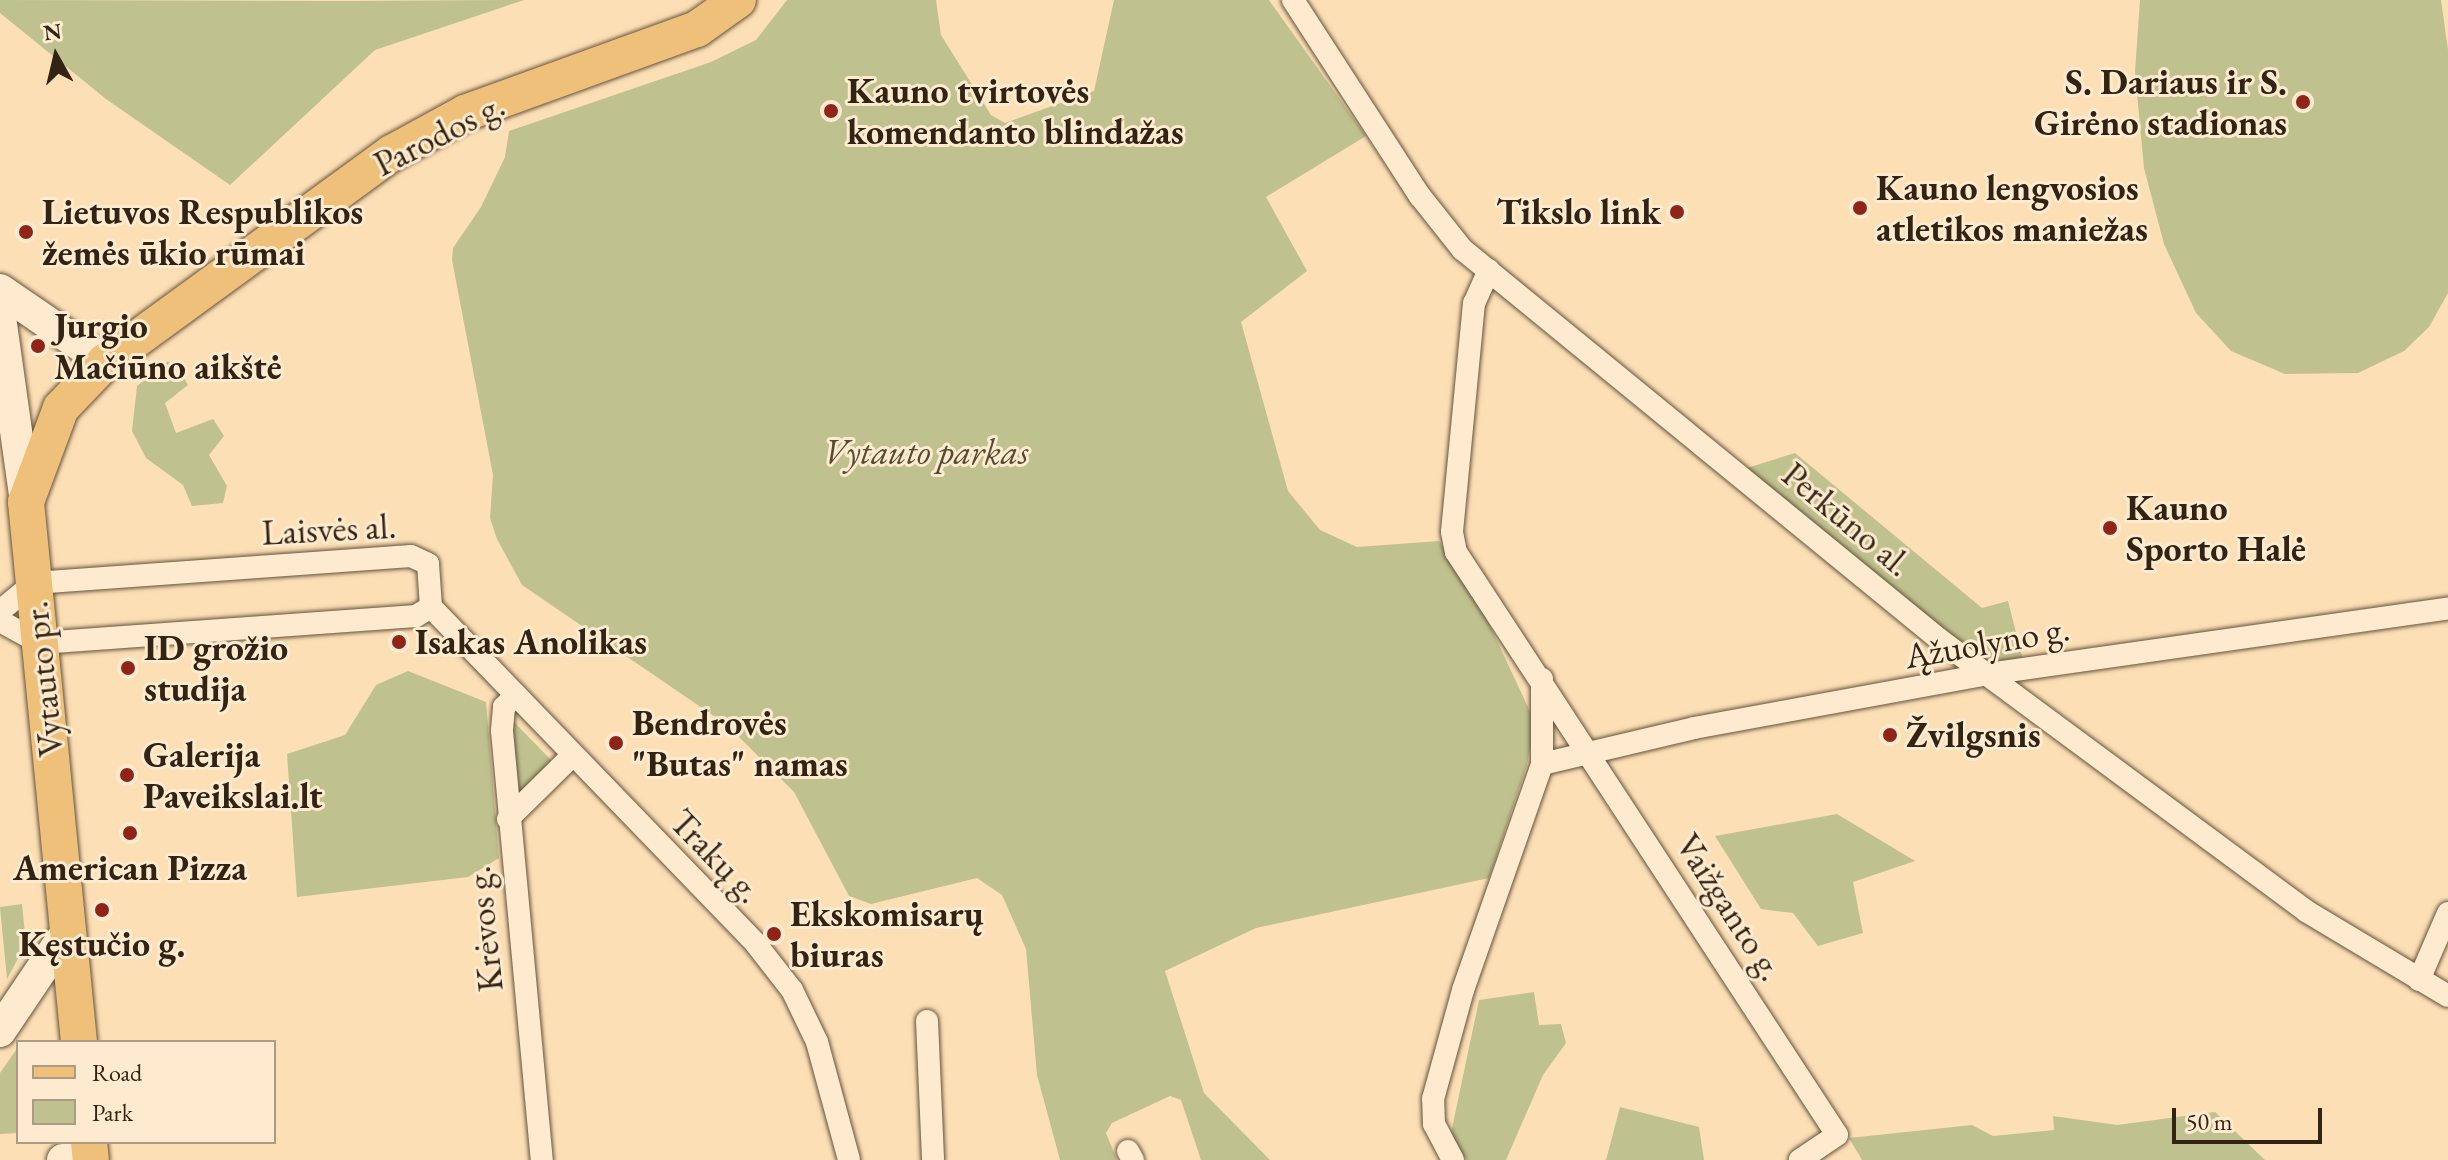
<!DOCTYPE html>
<meta charset="utf-8">
<style>
body{margin:0}
#map{position:relative;width:2448px;height:1160px;overflow:hidden;background:#fddfb5;font-family:"EB Garamond",serif}
div>[style]{position:absolute}
.green>*{inset:0;background:#bfc28e}
.roads{filter:drop-shadow(0 0 2px #64533d) drop-shadow(0 0 2px #64533d)}
.street>*{height:22px;margin:-11px;padding:0 11px;transform-origin:11px;border-radius:11px;background:#feeacf}
.secondary>*{height:32px;margin:-16px;padding:0 16px;transform-origin:16px;border-radius:16px;background:#feeacf}
.primary>*{height:36px;margin:-18px;padding:0 18px;transform-origin:18px;border-radius:18px;background:#eec07a}
.dots>*{width:22px;height:22px;translate:-50% -50%;box-sizing:border-box;border:4px solid #feeacf;border-radius:50%}
span{translate:-50% -50%;white-space:nowrap;text-align:center;line-height:1.15;-webkit-text-stroke:6px #feeacf;paint-order:stroke}
.poi-label{font-size:36px;color:#312415;font-weight:700}
.right{translate:-100% -50%;text-align:right}
.left{translate:0 -50%;text-align:left}
.street-label{font-size:36px;color:#312415}
.park-label{font-size:36px;color:#544c33;font-style:italic}
.legend{position:absolute;left:16px;top:1040px;width:260px;height:104px;box-sizing:border-box;background:#feeacf;border:2px solid #ac9b85;margin:0;padding:10px 14px;list-style:none;font-size:24px;color:#312415}
.legend li{display:flex;align-items:center;gap:16px;height:40px}
.legend b{width:40px;border:2px solid #ac9b85}
.north{position:absolute;left:16px;top:16px;width:80px;height:80px;-webkit-text-stroke:6px #feeacf;paint-order:stroke;rotate:352deg;font-size:22px;font-weight:700;line-height:32px;text-align:center;color:#312415}
.north::after{content:'';display:block;margin:auto;width:28px;height:36px;background:#312415;clip-path:polygon(50% 0,100% 100%,50% 72%,0 100%)}
.scale{position:absolute;left:2172px;top:1108px;width:150px;height:36px;box-sizing:border-box;border:4px solid #312415;border-top:0;padding-left:10px;font-size:24px;line-height:28px;white-space:nowrap;color:#312415;-webkit-text-stroke:6px #feeacf;paint-order:stroke}
</style>
<div id="map">
<div class="green">
<div style="clip-path:polygon(0 0,343px 1px,524px 0,375px 50px,230px 185px,106px 99px,0 13px)"></div>
<div style="clip-path:polygon(787px 0,936px 0,941px 35px,991px 115px,1005px 123px,1094px 91px,1114px 0,1269px 0,1366px 136px,1266px 197px,1307px 271px,1241px 322px,1288px 491px,1320px 530px,1357px 547px,1439px 541px,1476px 596px,1535px 722px,1527px 765px,1489px 878px,1256px 928px,1165px 971px,1204px 1093px,1270px 1160px,1201px 1160px,1181px 1100px,1170px 1096px,1112px 1123px,1106px 1133px,1117px 1160px,1060px 1160px,1037px 1075px,1026px 949px,1002px 895px,977px 878px,871px 904px,849px 896px,794px 792px,727px 725px,522px 585px,497px 539px,490px 518px,493px 475px,452px 260px,453px 248px,481px 207px,505px 157px,509px 131px,711px 62px,756px 40px)"></div>
<div style="clip-path:polygon(2140px 0,2441px 0,2448px 50px,2448px 293px,2429px 327px,2404px 351px,2358px 373px,2285px 374px,2231px 351px,2196px 313px,2164px 244px,2144px 168px,2135px 72px)"></div>
<div style="clip-path:polygon(167px 362px,175px 363px,188px 385px,165px 403px,176px 433px,213px 419px,224px 436px,209px 455px,227px 486px,223px 503px,192px 506px,183px 485px,146px 458px,132px 431px,137px 386px)"></div>
<div style="clip-path:polygon(1795px 453px,1982px 608px,2008px 601px,2023px 660px,1989px 668px,1747px 468px)"></div>
<div style="clip-path:polygon(408px 671px,486px 702px,499px 858px,468px 877px,297px 897px,287px 754px,345px 735px,376px 685px)"></div>
<div style="clip-path:polygon(513px 721px,553px 762px,519px 794px,511px 728px)"></div>
<div style="clip-path:polygon(1837px 814px,1915px 861px,1853px 882px,1863px 933px,1818px 946px,1793px 913px,1761px 909px,1715px 836px)"></div>
<div style="clip-path:polygon(22px 904px,26px 944px,7px 979px,0 907px)"></div>
<div style="clip-path:polygon(1534px 992px,1539px 1025px,1561px 1024px,1566px 1043px,1543px 1075px,1506px 1160px,1467px 1160px,1450px 1138px,1479px 1000px)"></div>
<div style="clip-path:polygon(18px 1047px,18px 1133px,0 1134px,0 1073px)"></div>
<div style="clip-path:polygon(1620px 1107px,1699px 1127px,1704px 1160px,1606px 1160px)"></div>
<div style="clip-path:polygon(2215px 1112px,2265px 1160px,1862px 1160px,1849px 1138px,1972px 1125px,1993px 1136px,2054px 1130px,2053px 1116px,2117px 1125px)"></div>
</div>
<div class="roads">
<div class="street">
<div style="left:1293px;top:0;width:234px;rotate:57.1deg"></div>
<div style="left:1420px;top:196px;width:68px;rotate:51.6deg"></div>
<div style="left:1462px;top:249px;width:618px;rotate:39.28deg"></div>
<div style="left:1940px;top:640px;width:455px;rotate:36.5deg"></div>
<div style="left:2306px;top:911px;width:165px;rotate:30.9deg"></div>
<div style="left:1489px;top:270px;width:36px;rotate:114deg"></div>
<div style="left:1474px;top:303px;width:230px;rotate:95.5deg"></div>
<div style="left:1452px;top:532px;width:20px;rotate:79deg"></div>
<div style="left:1456px;top:552px;width:696px;rotate:56.83deg"></div>
<div style="left:1837px;top:1135px;width:45px;rotate:146deg"></div>
<div style="left:431px;top:607px;width:468px;rotate:46deg"></div>
<div style="left:756px;top:944px;width:58px;rotate:52deg"></div>
<div style="left:792px;top:990px;width:58px;rotate:64.3deg"></div>
<div style="left:817px;top:1042px;width:122px;rotate:74.8deg"></div>
<div style="left:0;top:611px;width:44px;rotate:-39.5deg"></div>
<div style="left:34px;top:583px;width:378px;rotate:-4.1deg"></div>
<div style="left:411px;top:556px;width:19px;rotate:25deg"></div>
<div style="left:428px;top:564px;width:43px;rotate:86deg"></div>
<div style="left:0;top:621px;width:46px;rotate:28.8deg"></div>
<div style="left:40px;top:643px;width:377px;rotate:-4.1deg"></div>
<div style="left:416px;top:616px;width:17px;rotate:-31deg"></div>
<div style="left:516px;top:695px;width:17px;rotate:135deg"></div>
<div style="left:504px;top:707px;width:24px;rotate:95deg"></div>
<div style="left:502px;top:731px;width:431px;rotate:84.7deg"></div>
<div style="left:1542px;top:764px;width:156px;rotate:-13.3deg"></div>
<div style="left:1694px;top:728px;width:298px;rotate:-10.4deg"></div>
<div style="left:1987px;top:674px;width:466px;rotate:-8.1deg"></div>
<div style="left:508px;top:819px;width:91px;rotate:-44.6deg"></div>
<div style="left:2419px;top:980px;width:73px;rotate:-66.6deg"></div>
<div style="left:927px;top:1021px;width:139px;rotate:87.5deg"></div>
<div style="left:1128px;top:1151px;width:10px;rotate:61deg"></div>
<div style="left:1453px;top:1160px;width:41px;rotate:-117.8deg"></div>
<div style="left:1434px;top:1124px;width:25px;rotate:-92deg"></div>
<div style="left:1433px;top:1099px;width:113px;rotate:-74.6deg"></div>
<div style="left:1463px;top:990px;width:239px;rotate:-70.7deg"></div>
<div style="left:1542px;top:764px;width:85px;rotate:-90deg"></div>
</div>
<div class="secondary">
<div style="left:0;top:290px;width:127px;rotate:34.4deg"></div>
<div style="left:0;top:317px;width:187px;rotate:82deg"></div>
<div style="left:0;top:1031px;width:122px;rotate:-56deg"></div>
<div style="left:63px;top:1160px;width:28px;rotate:-4deg"></div>
</div>
<div class="primary">
<div style="left:79px;top:1042px;width:543px;rotate:-95.61deg"></div>
<div style="left:26px;top:502px;width:100px;rotate:-69.6deg"></div>
<div style="left:61px;top:408px;width:64px;rotate:-46.3deg"></div>
<div style="left:105px;top:362px;width:355px;rotate:-36.1deg"></div>
<div style="left:392px;top:153px;width:83px;rotate:-28.7deg"></div>
<div style="left:465px;top:113px;width:247px;rotate:-19.9deg"></div>
<div style="left:697px;top:29px;width:50px;rotate:-35.3deg"></div>
<div style="left:89px;top:1142px;width:18px;rotate:84deg"></div>
</div>
</div>
<div class="dots">
<div style="left:2303px;top:102px;background:#8f2418"></div>
<div style="left:831px;top:111px;background:#8f2418"></div>
<div style="left:1860px;top:208px;background:#8f2418"></div>
<div style="left:1677px;top:212px;background:#8f2418"></div>
<div style="left:26px;top:232px;background:#8f2418"></div>
<div style="left:38px;top:346px;background:#8f2418"></div>
<div style="left:2110px;top:528px;background:#8f2418"></div>
<div style="left:399px;top:642px;background:#8f2418"></div>
<div style="left:128px;top:668px;background:#8f2418"></div>
<div style="left:1890px;top:735px;background:#8f2418"></div>
<div style="left:616px;top:743px;background:#8f2418"></div>
<div style="left:127px;top:775px;background:#8f2418"></div>
<div style="left:130px;top:833px;background:#8f2418"></div>
<div style="left:102px;top:910px;background:#8f2418"></div>
<div style="left:774px;top:934px;background:#8f2418"></div>
</div>
<div class="poi-label">
<span class="right" style="left:2287px;top:102px">S. Dariaus ir S.<br>Girėno stadionas</span>
<span class="left" style="left:847px;top:111px">Kauno tvirtovės<br>komendanto blindažas</span>
<span class="left" style="left:1876px;top:208px">Kauno lengvosios<br>atletikos maniežas</span>
<span class="left" style="left:42px;top:232px">Lietuvos Respublikos<br>žemės ūkio rūmai</span>
<span class="right" style="left:1661px;top:212px">Tikslo link</span>
<span class="left" style="left:54px;top:346px">Jurgio<br>Mačiūno aikštė</span>
<span class="left" style="left:2126px;top:528px">Kauno<br>Sporto Halė</span>
<span class="left" style="left:415px;top:642px">Isakas Anolikas</span>
<span class="left" style="left:144px;top:668px">ID grožio<br>studija</span>
<span class="left" style="left:632px;top:743px">Bendrovės<br>"Butas" namas</span>
<span class="left" style="left:1906px;top:735px">Žvilgsnis</span>
<span class="left" style="left:143px;top:775px">Galerija<br>Paveikslai.lt</span>
<span style="left:130px;top:868px">American Pizza</span>
<span class="left" style="left:790px;top:934px">Ekskomisarų<br>biuras</span>
<span style="left:102px;top:944px">Kęstučio g.</span>
</div>
<div class="street-label">
<span style="left:439px;top:134px;rotate:-27deg">Parodos g.</span>
<span style="left:1847px;top:519px;rotate:40deg">Perkūno al.</span>
<span style="left:329px;top:529px;rotate:-3deg">Laisvės al.</span>
<span style="left:1987px;top:642px;rotate:-10deg">Ąžuolyno g.</span>
<span style="left:43px;top:679px;rotate:-96deg">Vytauto pr.</span>
<span style="left:716px;top:856px;rotate:46deg">Trakų g.</span>
<span style="left:1730px;top:907px;rotate:57deg">Vaižganto g.</span>
<span style="left:484px;top:929px;rotate:-96deg">Krėvos g.</span>
</div>
<div class="park-label">
<span style="left:926px;top:452px">Vytauto parkas</span>
</div>
<ul class="legend">
<li><b style="height:10px;background:#eec07a"></b>Road</li>
<li><b style="height:22px;background:#bfc28e"></b>Park</li>
</ul>
<div class="north">N</div>
<div class="scale">50 m</div>
</div>
